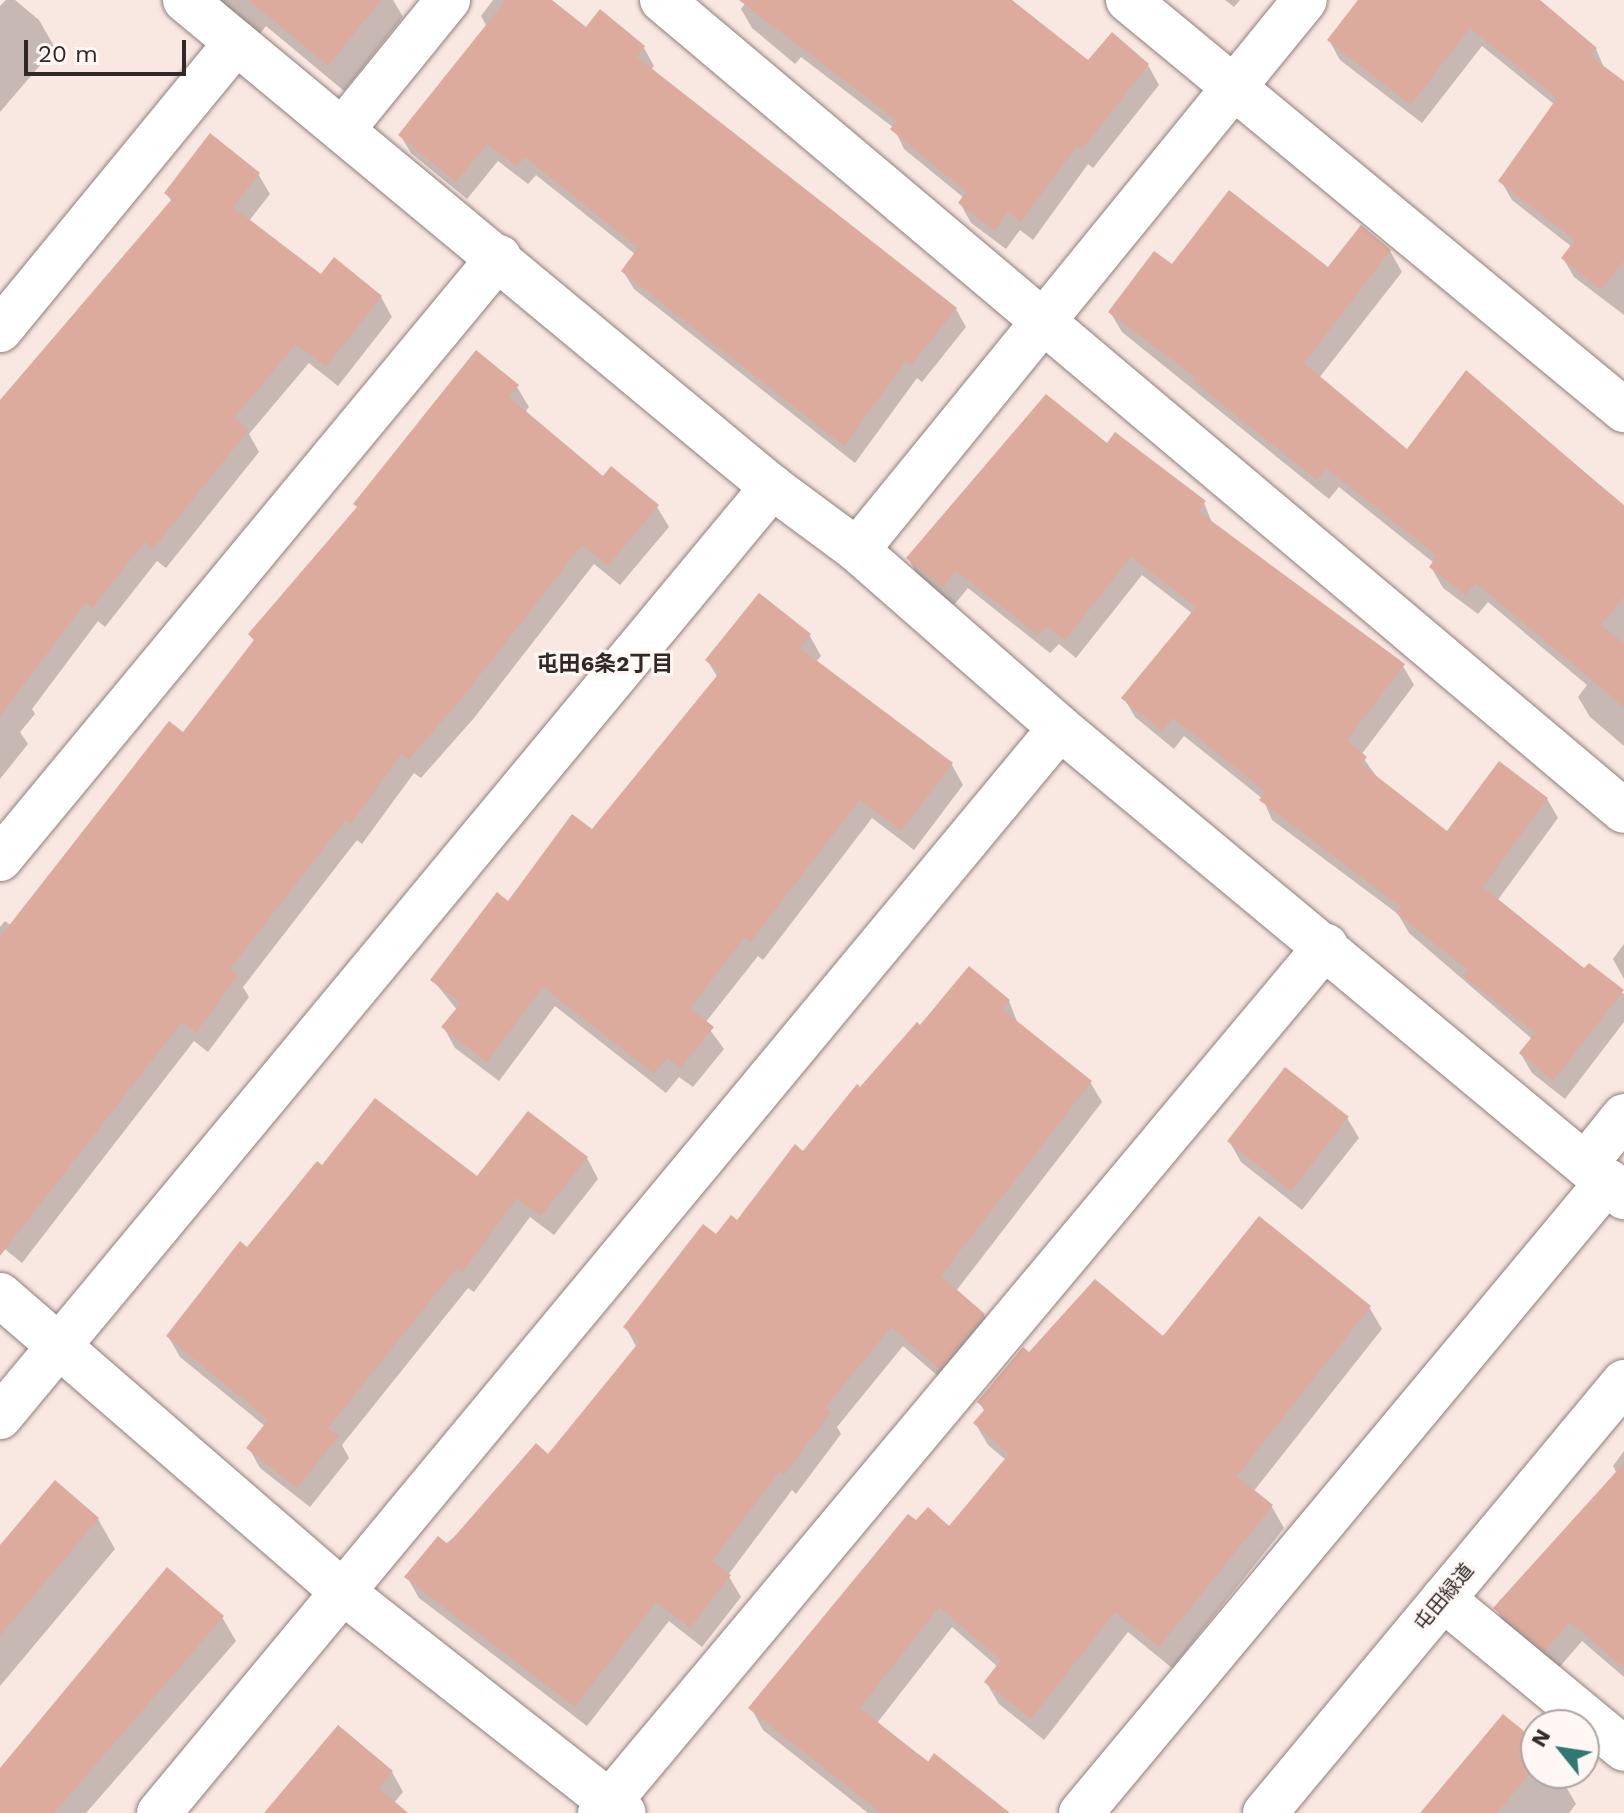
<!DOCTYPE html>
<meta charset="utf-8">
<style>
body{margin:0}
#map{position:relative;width:1624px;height:1813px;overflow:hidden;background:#f9e7e2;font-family:"Work Sans","Noto Sans JP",sans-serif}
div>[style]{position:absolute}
.shadow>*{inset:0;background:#0003}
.building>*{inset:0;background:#ddab9d;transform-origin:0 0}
.roads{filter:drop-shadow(0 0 2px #8f7f7b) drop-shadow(0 0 2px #8f7f7b)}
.street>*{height:44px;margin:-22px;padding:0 22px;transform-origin:22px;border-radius:22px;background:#fff}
span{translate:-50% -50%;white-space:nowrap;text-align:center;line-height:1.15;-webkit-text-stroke:6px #fef7f4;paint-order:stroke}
.street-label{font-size:20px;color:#302927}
.neighbourhood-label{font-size:22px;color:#302927;font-weight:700}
.north{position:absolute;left:1520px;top:1709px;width:80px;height:80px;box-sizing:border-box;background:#fef7f4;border:2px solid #aca5a2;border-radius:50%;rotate:300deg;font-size:22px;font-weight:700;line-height:32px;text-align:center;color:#302927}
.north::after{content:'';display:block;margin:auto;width:28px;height:36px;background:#307871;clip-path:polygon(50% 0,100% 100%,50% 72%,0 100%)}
.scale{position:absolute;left:24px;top:40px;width:162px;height:36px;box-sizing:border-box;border:4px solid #302927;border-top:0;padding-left:10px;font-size:24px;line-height:28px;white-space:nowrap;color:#302927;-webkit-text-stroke:6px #fef7f4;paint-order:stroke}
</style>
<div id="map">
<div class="shadow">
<div style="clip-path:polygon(6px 0,15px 0,39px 20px,55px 48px,0 112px,0 6px)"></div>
<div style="clip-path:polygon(215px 0,393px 0,403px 17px,344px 91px,266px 26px,259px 35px)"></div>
<div style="clip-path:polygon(493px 0,549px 0,587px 29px,644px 48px,654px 66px,651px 70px,956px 309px,966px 327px,922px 382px,917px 378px,855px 463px,634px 289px,623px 271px,635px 254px,536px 175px,528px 184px,498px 161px,467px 199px,411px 153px,400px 135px,487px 27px,481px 16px)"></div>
<div style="clip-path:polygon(748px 0,1009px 0,1088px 63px,1148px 65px,1159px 85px,1093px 168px,1088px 164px,1033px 240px,1020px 230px,1006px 249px,971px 223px,960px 203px,964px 198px,904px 149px,894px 128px,801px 57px,795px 64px,752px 28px,741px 9px)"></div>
<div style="clip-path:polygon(1225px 0,1240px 0,1234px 7px)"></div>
<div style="clip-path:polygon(1362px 0,1537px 0,1596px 49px,1605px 70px,1624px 86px,1624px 315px,1574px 277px,1563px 258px,1572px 247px,1512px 200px,1501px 181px,1555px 105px,1482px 46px,1422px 123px,1340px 60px,1329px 40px)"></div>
<div style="clip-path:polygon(258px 174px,270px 194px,249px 221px,321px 276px,381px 297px,392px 317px,338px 386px,309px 363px,249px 434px,259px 452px,166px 568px,157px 561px,105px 627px,98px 621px,32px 709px,35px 714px,20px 732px,28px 744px,0 779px,0 404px,172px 202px,166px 193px)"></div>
<div style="clip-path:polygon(1390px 251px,1402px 272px,1319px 378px,1407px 452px,1466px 373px,1624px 505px,1624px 746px,1590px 717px,1578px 697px,1587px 685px,1488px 602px,1478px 614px,1443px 588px,1431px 567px,1434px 563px,1339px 487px,1329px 499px,1122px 332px,1110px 312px,1172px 266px,1328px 270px)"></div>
<div style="clip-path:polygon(517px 387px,529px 407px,524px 413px,604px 479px,657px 507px,669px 527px,620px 585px,594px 564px,474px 718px,421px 778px,414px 773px,362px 844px,357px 840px,243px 987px,249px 997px,208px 1052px,194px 1041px,22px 1263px,0 1245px,0 927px,5px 921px,12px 926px,183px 735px,255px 642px,251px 635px)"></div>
<div style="clip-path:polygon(1108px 446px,1204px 503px,1213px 525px,1403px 666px,1414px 685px,1361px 755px,1377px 777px,1448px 833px,1547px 799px,1558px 818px,1497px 901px,1585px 971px,1624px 994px,1624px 1022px,1565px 1099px,1532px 1073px,1521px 1054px,1532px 1039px,1409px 933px,1398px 914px,1272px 820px,1263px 799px,1184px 736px,1174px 749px,1135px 717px,1124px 698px,1193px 614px,1142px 575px,1076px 658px,1059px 644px,1050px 653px,968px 588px,954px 605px,919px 577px,908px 558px)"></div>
<div style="clip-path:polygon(810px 636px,821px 656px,816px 662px,952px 765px,963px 785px,914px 850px,872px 818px,763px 960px,758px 956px,705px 1023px,724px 1049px,693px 1087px,679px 1077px,666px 1093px,555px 1006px,499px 1081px,455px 1048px,444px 1028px,457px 1010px,433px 980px,508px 904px,593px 832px,718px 678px,707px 660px)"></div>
<div style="clip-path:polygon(1624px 944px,1624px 979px,1613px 959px)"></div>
<div style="clip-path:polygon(1009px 1001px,1018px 1024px,1090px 1082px,1102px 1102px,956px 1291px,984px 1315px,995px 1336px,952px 1388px,903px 1346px,837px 1427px,841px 1434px,796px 1494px,792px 1490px,728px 1575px,741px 1597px,702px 1647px,669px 1621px,587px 1726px,419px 1598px,407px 1577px,548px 1457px,637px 1348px,626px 1328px,716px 1236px,737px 1222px,920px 1028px)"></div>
<div style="clip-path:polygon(1347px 1118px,1359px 1138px,1302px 1210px,1241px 1162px,1229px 1141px)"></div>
<div style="clip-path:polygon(587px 1158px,598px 1179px,554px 1235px,530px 1217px,474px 1292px,468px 1288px,342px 1445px,349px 1458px,310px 1507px,260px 1468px,249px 1448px,266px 1427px,180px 1357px,168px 1336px,322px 1168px,478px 1179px)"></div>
<div style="clip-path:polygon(1369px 1307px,1382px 1329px,1253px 1492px,1272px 1507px,1284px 1528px,1172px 1668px,1128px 1632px,1044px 1740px,999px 1704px,986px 1682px,998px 1667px,952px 1627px,877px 1723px,997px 1813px,868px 1813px,763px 1730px,751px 1708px,916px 1523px,950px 1529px,1006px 1460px,988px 1445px,975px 1423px,985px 1412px,979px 1402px,1029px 1354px)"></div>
<div style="clip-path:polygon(1624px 1451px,1624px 1677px,1582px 1641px,1557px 1670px,1507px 1629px,1496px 1608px,1617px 1474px,1613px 1466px)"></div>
<div style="clip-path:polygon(98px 1519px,115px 1549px,0 1686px,0 1548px)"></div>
<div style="clip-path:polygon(222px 1617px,236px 1641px,86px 1813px,0 1813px,0 1773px)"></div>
<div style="clip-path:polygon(1536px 1744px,1536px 1773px,1558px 1773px,1576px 1804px,1569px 1813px,1423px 1813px)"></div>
<div style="clip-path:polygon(392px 1772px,403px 1792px,394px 1803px,405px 1813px,267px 1813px)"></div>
</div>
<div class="building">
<div style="clip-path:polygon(249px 0,381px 0,328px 66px)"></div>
<div style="clip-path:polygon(506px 0,552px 0,586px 27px,600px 9px,645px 46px,637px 57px,957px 308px,911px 365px,906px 361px,844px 446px,621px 271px,638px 248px,525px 157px,517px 167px,487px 144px,456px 182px,398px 135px)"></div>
<div style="clip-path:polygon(739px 0,1012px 0,1088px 60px,1112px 32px,1149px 64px,1082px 150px,1077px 146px,1021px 222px,1008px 212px,995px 231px,958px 203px,966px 192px,890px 129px,897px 121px)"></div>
<div style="clip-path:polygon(1358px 0,1540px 0,1597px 48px,1590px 56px,1624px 81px,1624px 261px,1601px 290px,1561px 258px,1575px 240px,1498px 181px,1557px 98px,1470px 28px,1411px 105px,1327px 40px)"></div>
<div style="clip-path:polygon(210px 133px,260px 173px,233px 207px,321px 274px,334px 257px,382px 296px,326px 367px,296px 344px,234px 418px,249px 430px,153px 549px,145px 542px,92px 608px,86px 602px,0 716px,0 400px,172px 199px,164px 193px)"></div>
<div style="clip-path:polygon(1229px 190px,1328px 267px,1361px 225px,1391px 250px,1304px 363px,1407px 449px,1466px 370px,1624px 506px,1624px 597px,1601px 625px,1624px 643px,1624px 707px,1476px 583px,1466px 595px,1429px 567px,1437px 556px,1326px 468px,1317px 480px,1194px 382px,1197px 378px,1108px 312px,1154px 251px,1172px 264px)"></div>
<div style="clip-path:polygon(476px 350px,519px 385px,509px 397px,603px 476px,611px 466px,659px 505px,608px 566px,582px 545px,463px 697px,409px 759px,402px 754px,350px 825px,345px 821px,230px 969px,238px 975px,196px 1033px,182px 1022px,0 1256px,0 937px,169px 721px,183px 732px,254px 640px,248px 634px,357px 507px,353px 504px)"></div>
<div style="clip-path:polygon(1046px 394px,1107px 443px,1115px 432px,1206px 501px,1198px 511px,1405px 664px,1347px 740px,1367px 757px,1361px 764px,1447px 831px,1499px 761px,1548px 798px,1483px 887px,1584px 968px,1589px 963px,1624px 990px,1553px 1081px,1519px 1053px,1535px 1033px,1463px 976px,1468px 970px,1396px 913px,1401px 907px,1259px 800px,1266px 792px,1173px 718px,1162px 731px,1121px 698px,1196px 607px,1131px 557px,1065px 640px,1047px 626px,1038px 635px,956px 571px,943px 587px,906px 558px)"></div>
<div style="clip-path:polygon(759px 593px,811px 634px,800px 648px,953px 763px,901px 831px,860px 800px,751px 941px,745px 937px,690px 1008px,714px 1027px,681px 1068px,667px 1058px,654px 1074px,543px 987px,487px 1062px,441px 1027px,461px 1003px,430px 980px,497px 892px,508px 901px,572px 814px,592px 829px,720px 672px,705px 660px)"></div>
<div style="clip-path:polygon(969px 966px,1010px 1000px,1002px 1009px,1092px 1081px,941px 1276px,985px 1314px,939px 1369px,891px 1327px,825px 1408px,831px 1412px,784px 1475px,780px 1471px,712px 1561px,731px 1575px,690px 1628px,656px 1602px,575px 1707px,404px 1577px,438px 1536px,448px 1544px,536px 1443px,548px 1454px,640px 1341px,623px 1327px,703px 1224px,716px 1234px,731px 1215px,737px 1220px,795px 1144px,803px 1151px,857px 1084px,860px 1087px,917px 1022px,920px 1025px)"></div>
<div style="left:1285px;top:1067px;width:81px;height:94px;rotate:38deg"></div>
<div style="clip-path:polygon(375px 1098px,477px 1176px,528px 1111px,588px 1157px,541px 1216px,517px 1198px,462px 1273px,456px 1269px,328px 1428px,339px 1436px,297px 1488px,246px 1448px,268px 1420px,166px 1336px,240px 1241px,247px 1247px,317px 1161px,322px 1165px)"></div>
<div style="clip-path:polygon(1259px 1216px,1371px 1306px,1237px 1476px,1273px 1505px,1159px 1647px,1115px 1612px,1031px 1719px,984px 1682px,1001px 1660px,939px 1607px,860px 1708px,928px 1762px,934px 1753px,1010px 1813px,881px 1813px,748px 1708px,908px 1514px,916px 1520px,928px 1507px,949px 1526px,1009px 1454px,973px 1423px,985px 1409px,977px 1402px,1023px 1347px,1029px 1352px,1095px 1279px,1163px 1336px)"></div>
<div style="clip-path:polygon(1624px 1463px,1624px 1668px,1570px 1622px,1545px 1651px,1493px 1608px)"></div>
<div style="clip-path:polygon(55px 1480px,99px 1518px,0 1636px,0 1545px)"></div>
<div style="clip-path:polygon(167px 1567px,224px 1616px,54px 1813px,0 1813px,0 1768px)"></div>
<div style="clip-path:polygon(1503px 1714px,1536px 1741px,1536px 1766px,1497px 1813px,1420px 1813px)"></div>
<div style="clip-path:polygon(338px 1725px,393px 1771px,379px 1788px,408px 1813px,264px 1813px)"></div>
</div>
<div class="roads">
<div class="street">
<div style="left:185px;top:0;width:763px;rotate:39.68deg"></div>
<div style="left:772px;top:487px;width:106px;rotate:36.5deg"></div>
<div style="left:857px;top:550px;width:270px;rotate:41.2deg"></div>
<div style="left:1060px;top:728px;width:734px;rotate:39.75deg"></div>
<div style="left:662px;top:0;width:1258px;rotate:40.13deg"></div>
<div style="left:1128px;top:0;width:644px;rotate:39.58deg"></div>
<div style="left:344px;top:128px;width:165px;rotate:-50.9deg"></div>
<div style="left:0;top:330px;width:372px;rotate:-50.6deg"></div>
<div style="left:857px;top:550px;width:709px;rotate:-50.84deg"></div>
<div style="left:0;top:859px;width:782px;rotate:-50.34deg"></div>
<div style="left:1587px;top:1162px;width:59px;rotate:-51.2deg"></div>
<div style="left:0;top:1295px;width:454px;rotate:40.9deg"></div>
<div style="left:343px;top:1592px;width:357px;rotate:38.2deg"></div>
<div style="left:0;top:1417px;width:1209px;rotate:-50.3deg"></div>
<div style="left:1443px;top:1599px;width:235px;rotate:39.6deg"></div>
<div style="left:159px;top:1813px;width:1410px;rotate:-50.29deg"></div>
<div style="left:600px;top:1813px;width:1131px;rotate:-50.06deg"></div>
<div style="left:1081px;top:1813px;width:823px;rotate:-50.18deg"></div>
<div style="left:1265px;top:1813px;width:561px;rotate:-50.21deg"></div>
</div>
</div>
<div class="street-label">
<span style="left:1444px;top:1597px;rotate:-50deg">屯田緑道</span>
</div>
<div class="neighbourhood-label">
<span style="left:605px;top:664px">屯田6条2丁目</span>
</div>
<div class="north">N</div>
<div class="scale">20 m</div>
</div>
